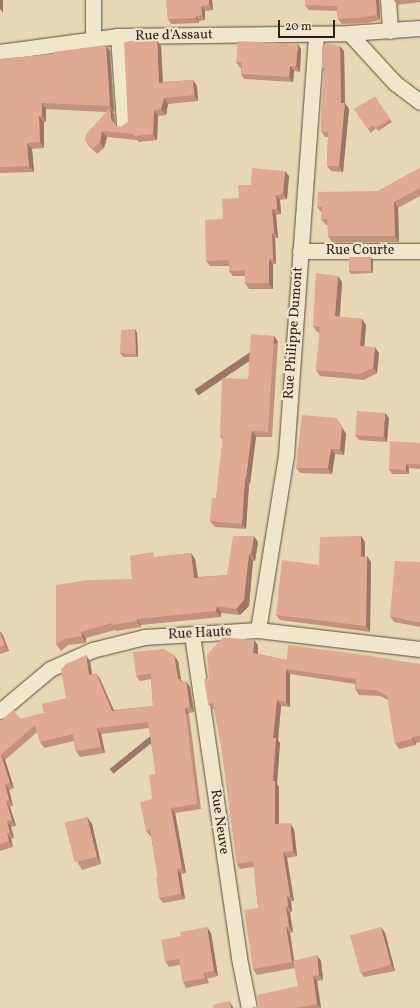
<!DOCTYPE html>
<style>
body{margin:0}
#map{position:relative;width:420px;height:1008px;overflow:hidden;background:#e6d8b2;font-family:Vollkorn,serif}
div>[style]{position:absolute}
.roads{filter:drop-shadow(0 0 1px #5a4e40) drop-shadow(0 0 1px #5a4e40)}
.minor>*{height:15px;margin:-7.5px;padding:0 7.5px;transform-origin:7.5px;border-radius:7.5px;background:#efe6cd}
.wall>*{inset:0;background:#c1927c}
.shaded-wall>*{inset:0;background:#9d7765;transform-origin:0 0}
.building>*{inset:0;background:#e0aa90;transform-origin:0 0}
span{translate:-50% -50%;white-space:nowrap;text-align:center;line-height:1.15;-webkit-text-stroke:4px #efe6cd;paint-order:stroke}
.street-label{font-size:14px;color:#2b201a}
.scale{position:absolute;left:278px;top:20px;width:57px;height:18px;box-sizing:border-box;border:2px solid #2b201a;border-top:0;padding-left:5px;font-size:12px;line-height:14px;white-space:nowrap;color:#2b201a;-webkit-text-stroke:3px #efe6cd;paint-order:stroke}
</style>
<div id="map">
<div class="roads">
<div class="minor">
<div style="left:93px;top:0;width:38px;rotate:90deg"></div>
<div style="left:388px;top:0;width:31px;rotate:86deg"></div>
<div style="left:349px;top:33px;width:68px;rotate:47.4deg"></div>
<div style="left:395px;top:83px;width:31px;rotate:37deg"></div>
<div style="left:118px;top:36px;width:88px;rotate:86.1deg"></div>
<div style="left:0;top:52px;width:119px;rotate:-7.7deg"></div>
<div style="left:118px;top:36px;width:231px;rotate:-0.7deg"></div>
<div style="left:349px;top:33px;width:71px;rotate:-4deg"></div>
<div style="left:300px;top:251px;width:120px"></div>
<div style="left:258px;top:630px;width:177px;rotate:-80.9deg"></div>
<div style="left:286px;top:455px;width:422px;rotate:-85.9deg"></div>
<div style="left:192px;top:635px;width:326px;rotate:81.7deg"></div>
<div style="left:239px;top:958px;width:51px;rotate:78.7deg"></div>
<div style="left:0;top:711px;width:65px;rotate:-40deg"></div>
<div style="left:50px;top:669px;width:46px;rotate:-24.3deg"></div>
<div style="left:92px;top:650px;width:54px;rotate:-14deg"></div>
<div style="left:144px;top:637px;width:114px;rotate:-3.5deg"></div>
<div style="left:258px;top:630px;width:163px;rotate:6.7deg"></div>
</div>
</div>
<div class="wall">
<div style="clip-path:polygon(166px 0,212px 0,213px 10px,205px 11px,205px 20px,199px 21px,199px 23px,171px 24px,168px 19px)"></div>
<div style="clip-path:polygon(379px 0,380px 20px,367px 23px,342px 24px,338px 19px,337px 11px,309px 10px,305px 5px)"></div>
<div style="clip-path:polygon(394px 0,420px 0,420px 2px,397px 5px)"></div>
<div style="clip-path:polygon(106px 45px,110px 51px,114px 112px,113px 112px,114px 114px,115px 125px,116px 126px,121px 127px,128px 122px,161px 46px,163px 82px,193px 80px,197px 86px,198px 101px,168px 104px,166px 115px,158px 116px,157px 140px,139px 142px,137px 140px,107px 137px,104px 148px,97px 154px,89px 146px,85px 140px,106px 112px,46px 109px,46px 122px,44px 122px,44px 148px,32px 149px,34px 172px,0 173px,0 59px,54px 54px)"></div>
<div style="clip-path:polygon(301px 49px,300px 72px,294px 71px,293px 82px,244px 79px,241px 74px,241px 68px,240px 68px,236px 62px)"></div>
<div style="clip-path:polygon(344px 51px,345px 103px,349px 109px,343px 172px,331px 171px,327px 166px,328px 137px,325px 137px,321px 131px,324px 71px,322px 68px)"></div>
<div style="clip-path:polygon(375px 97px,392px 122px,378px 131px,376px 128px,371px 133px,354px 109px)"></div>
<div style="clip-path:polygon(420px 168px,420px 196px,398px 208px,399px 242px,332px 242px,328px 236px,328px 225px,326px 225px,321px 219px,322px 213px,317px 207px,378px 191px)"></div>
<div style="clip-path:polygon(289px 176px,287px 199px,280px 200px,281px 214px,276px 215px,278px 238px,275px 238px,276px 264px,273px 264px,273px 289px,249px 289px,245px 283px,245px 276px,233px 276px,229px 271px,229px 266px,210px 266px,206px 261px,223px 219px,239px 198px,251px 185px)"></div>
<div style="clip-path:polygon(373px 260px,373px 273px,351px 274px,349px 271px)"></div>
<div style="clip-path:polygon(338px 276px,342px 282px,340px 317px,362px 319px,366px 325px,364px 346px,379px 353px,377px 373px,364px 380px,320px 376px,316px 370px,320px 333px,317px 332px,313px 326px)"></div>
<div style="clip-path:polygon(135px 329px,137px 333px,138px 357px,123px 357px,120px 353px)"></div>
<div style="clip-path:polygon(274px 336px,278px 342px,272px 437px,256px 437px,250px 484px,249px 484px,246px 529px,215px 527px,210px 521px,216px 498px,223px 440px,220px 436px,248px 379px)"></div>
<div style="clip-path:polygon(389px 418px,387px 442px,359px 440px,355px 435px)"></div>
<div style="clip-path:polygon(340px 424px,346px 434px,344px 455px,335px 454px,332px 474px,300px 473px,296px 468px)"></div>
<div style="clip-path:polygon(420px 443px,420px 469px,409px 468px,409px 474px,392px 474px,389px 469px)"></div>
<div style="clip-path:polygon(361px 536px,365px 542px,365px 557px,371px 562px,370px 632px,280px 620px,276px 615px,319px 565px)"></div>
<div style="clip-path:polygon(258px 542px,255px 561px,253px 561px,249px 606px,240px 615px,221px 613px,221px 617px,141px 625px,141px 627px,116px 631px,115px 630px,86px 638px,86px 643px,68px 645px,61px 651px,56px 644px,132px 579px,156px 557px,191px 553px,195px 559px,198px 577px,227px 575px)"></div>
<div style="clip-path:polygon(420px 562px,420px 627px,394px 622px,390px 616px)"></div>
<div style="clip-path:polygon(0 631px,3px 636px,9px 651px,0 654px)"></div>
<div style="clip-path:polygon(258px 645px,258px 654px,287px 660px,420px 664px,420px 742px,416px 743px,416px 745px,399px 749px,395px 743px,388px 700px,380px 696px,359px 695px,355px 689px,355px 684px,290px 674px,290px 707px,281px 706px,278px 740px,280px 743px,277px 784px,279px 787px,279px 824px,294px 829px,297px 856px,287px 858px,294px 901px,291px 901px,292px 912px,290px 913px,293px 932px,290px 933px,294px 960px,321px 961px,323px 980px,317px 981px,321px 1008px,252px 1008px,259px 1006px,298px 986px,295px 968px,257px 975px,253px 969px,258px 908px,254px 867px,240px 869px,237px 864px,221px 744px,214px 709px,212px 709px,208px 704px,209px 678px)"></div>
<div style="clip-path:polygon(90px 661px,92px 674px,100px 679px,114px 710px,153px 706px,151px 679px,140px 681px,136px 676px,178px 661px,181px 680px,182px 681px,190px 687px,194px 712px,189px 713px,201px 809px,175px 813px,186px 873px,181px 874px,185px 899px,163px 903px,159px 898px,158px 877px,151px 836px,150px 836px,146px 831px,152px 799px,156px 774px,149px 728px,101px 734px,105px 753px,80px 757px,76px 751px,74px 741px,44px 748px,40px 742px,37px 732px,5px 760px,14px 788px,9px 790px,13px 806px,10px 807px,16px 826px,11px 827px,14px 838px,11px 839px,13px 847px,0 851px,0 722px,21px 719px,44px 713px,66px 698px)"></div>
<div style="clip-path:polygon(87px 817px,92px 824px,101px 864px,82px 870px,78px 863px)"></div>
<div style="clip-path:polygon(381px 927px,385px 933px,395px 971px,364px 977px,360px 971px)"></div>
<div style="clip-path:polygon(211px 933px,218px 976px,207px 979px,209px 983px,186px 988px,183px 982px,180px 965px,169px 967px,165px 961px)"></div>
</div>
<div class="shaded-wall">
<div style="clip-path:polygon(0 0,3px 0,3px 13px,0 9px)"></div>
<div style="clip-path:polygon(209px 0,212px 0,213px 10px,209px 5px)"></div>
<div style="clip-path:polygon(376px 0,379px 0,380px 20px,377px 15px)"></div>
<div style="clip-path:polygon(201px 6px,205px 11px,205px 20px,202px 15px)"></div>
<div style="clip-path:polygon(196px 16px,199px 21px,199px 23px,196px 18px)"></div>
<div style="clip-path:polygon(157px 40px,161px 46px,163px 89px,159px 83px)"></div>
<div style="clip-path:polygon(298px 44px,301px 49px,300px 72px,296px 66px)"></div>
<div style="clip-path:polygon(106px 45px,110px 51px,114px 112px,110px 106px)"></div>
<div style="clip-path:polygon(340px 46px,344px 51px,345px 105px,345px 103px,349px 109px,343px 172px,339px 166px,341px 103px)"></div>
<div style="clip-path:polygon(290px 66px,294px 71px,293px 82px,289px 77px)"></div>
<div style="clip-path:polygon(193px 80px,197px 86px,198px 101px,194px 95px)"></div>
<div style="clip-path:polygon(164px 98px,168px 104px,166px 115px,161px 109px)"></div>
<div style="clip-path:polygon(42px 103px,46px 109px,46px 122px,42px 116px)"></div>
<div style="clip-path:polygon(110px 108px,114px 114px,115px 125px,111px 119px)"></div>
<div style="clip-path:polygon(154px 110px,158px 116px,157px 140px,153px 134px)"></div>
<div style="clip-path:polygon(39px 116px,44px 122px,44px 148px,40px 142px)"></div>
<div style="clip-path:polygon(102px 131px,107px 137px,104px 148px,100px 142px)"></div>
<div style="clip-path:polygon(27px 143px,32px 149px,34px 172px,29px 166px)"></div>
<div style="clip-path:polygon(285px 171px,289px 176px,287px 199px,283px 194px)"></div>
<div style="clip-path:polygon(276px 195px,280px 200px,281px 214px,277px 209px)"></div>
<div style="clip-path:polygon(394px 202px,398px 208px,399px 242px,395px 236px)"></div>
<div style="clip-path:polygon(272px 209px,276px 215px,278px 238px,274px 233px)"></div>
<div style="clip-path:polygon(272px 233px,275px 238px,276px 264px,273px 259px)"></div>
<div style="clip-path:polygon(371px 257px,373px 260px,373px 273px,371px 270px)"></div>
<div style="clip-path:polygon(269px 259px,273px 264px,273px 289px,269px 283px)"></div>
<div style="clip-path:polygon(338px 276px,342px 282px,339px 322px,335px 316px)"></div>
<div style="clip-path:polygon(362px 319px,366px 325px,364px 352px,360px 346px)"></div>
<div style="clip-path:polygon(135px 329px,137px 333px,138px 357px,136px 354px)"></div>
<div style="left:274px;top:336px;width:7px;height:96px;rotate:56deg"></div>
<div style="clip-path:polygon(375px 347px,379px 353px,377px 373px,373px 368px)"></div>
<div style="clip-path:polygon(385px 413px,389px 418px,387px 442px,384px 437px)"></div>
<div style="clip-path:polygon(336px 418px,340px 424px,346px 434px,344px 455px,340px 449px)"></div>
<div style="clip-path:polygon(252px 431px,256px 437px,250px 484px,246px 478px)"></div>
<div style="clip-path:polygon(331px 449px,335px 454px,332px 474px,328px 468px)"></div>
<div style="clip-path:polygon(406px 464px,409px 468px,409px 474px,406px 470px)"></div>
<div style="clip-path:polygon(245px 478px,249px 484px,246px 529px,242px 524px)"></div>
<div style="clip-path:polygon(254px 536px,258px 542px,255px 561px,251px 554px)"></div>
<div style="clip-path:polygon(361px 536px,365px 542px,365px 562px,361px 557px)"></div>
<div style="clip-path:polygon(191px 553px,195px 559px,199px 584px,194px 578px)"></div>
<div style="clip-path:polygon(249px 554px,253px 561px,249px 606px,240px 615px,236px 609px)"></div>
<div style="clip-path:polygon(367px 556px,371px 562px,370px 632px,366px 626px)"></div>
<div style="clip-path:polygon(217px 606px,221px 613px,221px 617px,216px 611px)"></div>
<div style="clip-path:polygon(137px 619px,141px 625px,141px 627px,137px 621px)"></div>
<div style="clip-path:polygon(0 631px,3px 636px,9px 651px,5px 645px)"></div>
<div style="clip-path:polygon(81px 632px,86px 638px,86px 643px,82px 636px)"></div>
<div style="clip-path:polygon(254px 640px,258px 645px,257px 659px,253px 653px)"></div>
<div style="clip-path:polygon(86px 655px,90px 661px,93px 680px,89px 675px)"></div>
<div style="clip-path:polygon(174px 655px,178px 661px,181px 680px,184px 684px,178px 679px)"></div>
<div style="clip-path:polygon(286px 669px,290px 674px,290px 707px,286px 702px)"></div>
<div style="clip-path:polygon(96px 673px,100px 679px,116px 716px,112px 711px)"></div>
<div style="clip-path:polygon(186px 681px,190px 687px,194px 712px,190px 707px)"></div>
<div style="clip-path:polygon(277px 700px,281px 706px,278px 740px,280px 743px,277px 784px,279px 787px,279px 830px,275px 824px,273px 781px,273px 738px)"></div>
<div style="left:185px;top:708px;width:6px;height:97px;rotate:51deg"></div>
<div style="clip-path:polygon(97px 728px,101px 734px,105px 753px,101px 747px)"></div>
<div style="clip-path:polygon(412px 737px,416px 743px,416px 745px,412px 739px)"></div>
<div style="clip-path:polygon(1px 755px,5px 760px,14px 788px,10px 783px)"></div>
<div style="clip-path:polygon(5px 784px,9px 790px,13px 806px,9px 800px)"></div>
<div style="clip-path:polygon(6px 801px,10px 807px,16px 826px,12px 820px)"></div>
<div style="clip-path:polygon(171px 808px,175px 813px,186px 873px,182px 868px)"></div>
<div style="clip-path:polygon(87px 817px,92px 824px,101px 864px,97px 857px)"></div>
<div style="clip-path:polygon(7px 821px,11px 827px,14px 838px,10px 833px)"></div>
<div style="clip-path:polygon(290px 823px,294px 829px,297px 856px,293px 851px)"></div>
<div style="clip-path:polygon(7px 833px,11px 839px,13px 847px,9px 841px)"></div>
<div style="clip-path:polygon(283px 852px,287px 858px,294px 901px,290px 896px)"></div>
<div style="clip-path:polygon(177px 869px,181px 874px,185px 899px,181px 894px)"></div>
<div style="clip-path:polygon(287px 896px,291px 901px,292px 912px,288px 907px)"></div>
<div style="clip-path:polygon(286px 907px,290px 913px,293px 932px,289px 927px)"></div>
<div style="clip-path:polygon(207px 927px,211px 933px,218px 976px,214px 971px)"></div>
<div style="clip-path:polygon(286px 927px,290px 933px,295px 968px,292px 962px)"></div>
<div style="clip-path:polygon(381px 927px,385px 933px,395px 971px,391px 965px)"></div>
<div style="clip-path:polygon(317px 955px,321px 961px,323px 980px,319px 975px)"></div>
<div style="clip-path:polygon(203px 973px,207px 979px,209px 983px,205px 978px)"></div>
<div style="clip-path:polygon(313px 976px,317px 981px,321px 1008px,317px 1004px)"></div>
<div style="clip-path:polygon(229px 1001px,233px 1007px,233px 1008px,231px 1008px)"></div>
</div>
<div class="building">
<div style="clip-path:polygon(166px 0,209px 0,209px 5px,201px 6px,202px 15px,196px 16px,196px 18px,168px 19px)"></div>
<div style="clip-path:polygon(305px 0,376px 0,377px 15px,363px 17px,338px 19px,337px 6px,305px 5px)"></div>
<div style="clip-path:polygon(157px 40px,159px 83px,193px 80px,194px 95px,164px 98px,161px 109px,154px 110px,153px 134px,134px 136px,134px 134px,102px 131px,100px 142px,93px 148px,85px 140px,86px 134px,110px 108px,111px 119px,116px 126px,121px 127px,128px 122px,124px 43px,129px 41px)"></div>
<div style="clip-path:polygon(238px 41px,298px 44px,296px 66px,290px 66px,289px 77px,241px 74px,242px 63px,236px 62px)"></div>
<div style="clip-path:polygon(326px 44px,340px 46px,341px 103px,345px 103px,339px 166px,327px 166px,328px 132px,321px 131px,321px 101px,325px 68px,322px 68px,322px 46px)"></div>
<div style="clip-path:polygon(106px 45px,110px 106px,42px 103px,42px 116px,39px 116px,40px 142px,27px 143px,29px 166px,0 167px,0 59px,54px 54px,53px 52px)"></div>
<div style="clip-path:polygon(375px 97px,390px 119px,376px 128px,373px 125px,368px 129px,354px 109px)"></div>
<div style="clip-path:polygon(252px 168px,285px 171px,283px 194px,276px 195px,277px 209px,272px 209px,274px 233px,272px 233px,273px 259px,269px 259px,269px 283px,245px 283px,245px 270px,229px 271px,229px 260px,206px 261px,205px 220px,223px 219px,222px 199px,239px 198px,238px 185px,251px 185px)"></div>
<div style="clip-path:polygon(420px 168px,420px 188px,394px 202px,395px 236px,328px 236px,327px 219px,321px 219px,322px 207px,317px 207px,318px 192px,378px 191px)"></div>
<div style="left:349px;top:257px;width:22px;height:14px"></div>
<div style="clip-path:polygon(316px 273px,338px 276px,335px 316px,362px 319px,360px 346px,375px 347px,373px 368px,360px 374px,316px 370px,320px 327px,313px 326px)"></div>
<div style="clip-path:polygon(135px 329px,136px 354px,120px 353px,121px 330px)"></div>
<div style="clip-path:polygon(251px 334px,274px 336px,268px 432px,252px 431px,246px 478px,245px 478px,242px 524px,210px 521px,212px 498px,216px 498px,223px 436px,220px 436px,222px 378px,248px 379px)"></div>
<div style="left:357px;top:411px;width:28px;height:24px;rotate:4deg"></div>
<div style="clip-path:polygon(302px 415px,336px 418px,342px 428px,340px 449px,331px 449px,328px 468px,296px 468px)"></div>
<div style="clip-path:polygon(390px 441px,420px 443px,420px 464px,406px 464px,406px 470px,389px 469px)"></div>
<div style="clip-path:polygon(233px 536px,254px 536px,251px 554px,249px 554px,244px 600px,236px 609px,217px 606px,216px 611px,137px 619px,137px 621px,112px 625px,112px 623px,81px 632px,82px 636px,64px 639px,56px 644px,56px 585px,87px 580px,132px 579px,130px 556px,153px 552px,154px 557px,191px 553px,194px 578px,227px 575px)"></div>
<div style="clip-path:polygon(361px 536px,361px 557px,367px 556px,366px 626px,276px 615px,282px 560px,319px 565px,320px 537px)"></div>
<div style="clip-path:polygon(395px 561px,420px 562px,420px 622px,415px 622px,390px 616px)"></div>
<div style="clip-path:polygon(0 633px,5px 645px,0 647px)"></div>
<div style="clip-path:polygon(223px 637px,254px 640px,253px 653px,287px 660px,286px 668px,288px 645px,365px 655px,420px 664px,420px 736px,412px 737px,412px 739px,395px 743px,387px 696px,376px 690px,355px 689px,356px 679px,286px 669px,286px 702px,277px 700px,273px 738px,276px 738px,273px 781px,275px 781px,275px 824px,290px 823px,293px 851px,283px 852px,290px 896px,287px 896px,288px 907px,286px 907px,289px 927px,286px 927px,292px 962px,253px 969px,244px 910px,258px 908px,253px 861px,237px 864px,221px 744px,213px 703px,208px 704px,204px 679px,209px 678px,207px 655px)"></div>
<div style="clip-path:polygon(164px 649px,174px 655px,178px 679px,180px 679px,181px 682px,186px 681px,190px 707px,185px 708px,197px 804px,171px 808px,182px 868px,177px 869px,181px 894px,159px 898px,156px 877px,158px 877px,150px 829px,146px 831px,140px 802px,152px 799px,149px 775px,156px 774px,148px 722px,97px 728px,101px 747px,76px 751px,73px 734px,40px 742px,35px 725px,1px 755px,10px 783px,5px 784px,9px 800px,6px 801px,12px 820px,7px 821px,10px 833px,7px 833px,9px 841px,0 844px,0 722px,13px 710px,21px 719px,44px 713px,42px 704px,66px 698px,61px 669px,66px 664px,86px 655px,89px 675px,96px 673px,112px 711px,153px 706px,151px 673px,136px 676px,133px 652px)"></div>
<div style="left:87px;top:817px;width:41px;height:23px;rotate:76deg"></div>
<div style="clip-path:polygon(207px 927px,214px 971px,203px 973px,205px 978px,183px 982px,179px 959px,165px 961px,161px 940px,181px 936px,180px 932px)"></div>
<div style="left:381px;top:927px;width:39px;height:32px;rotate:75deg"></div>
<div style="clip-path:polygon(317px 955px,319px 975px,313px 976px,317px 1004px,295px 1008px,252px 1008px,253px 1007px,259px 1006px,257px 995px,298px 986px,293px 961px)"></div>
<div style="clip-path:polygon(229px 1001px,231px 1008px,213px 1008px,213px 1005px)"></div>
</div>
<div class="street-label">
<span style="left:174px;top:36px;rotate:-1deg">Rue d'Assaut</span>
<span style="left:360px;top:251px">Rue Courte</span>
<span style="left:294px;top:333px;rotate:-86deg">Rue Philippe Dumont</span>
<span style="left:200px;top:634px;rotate:-3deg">Rue Haute</span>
<span style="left:219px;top:822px;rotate:82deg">Rue Neuve</span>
</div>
<div class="scale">20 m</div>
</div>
